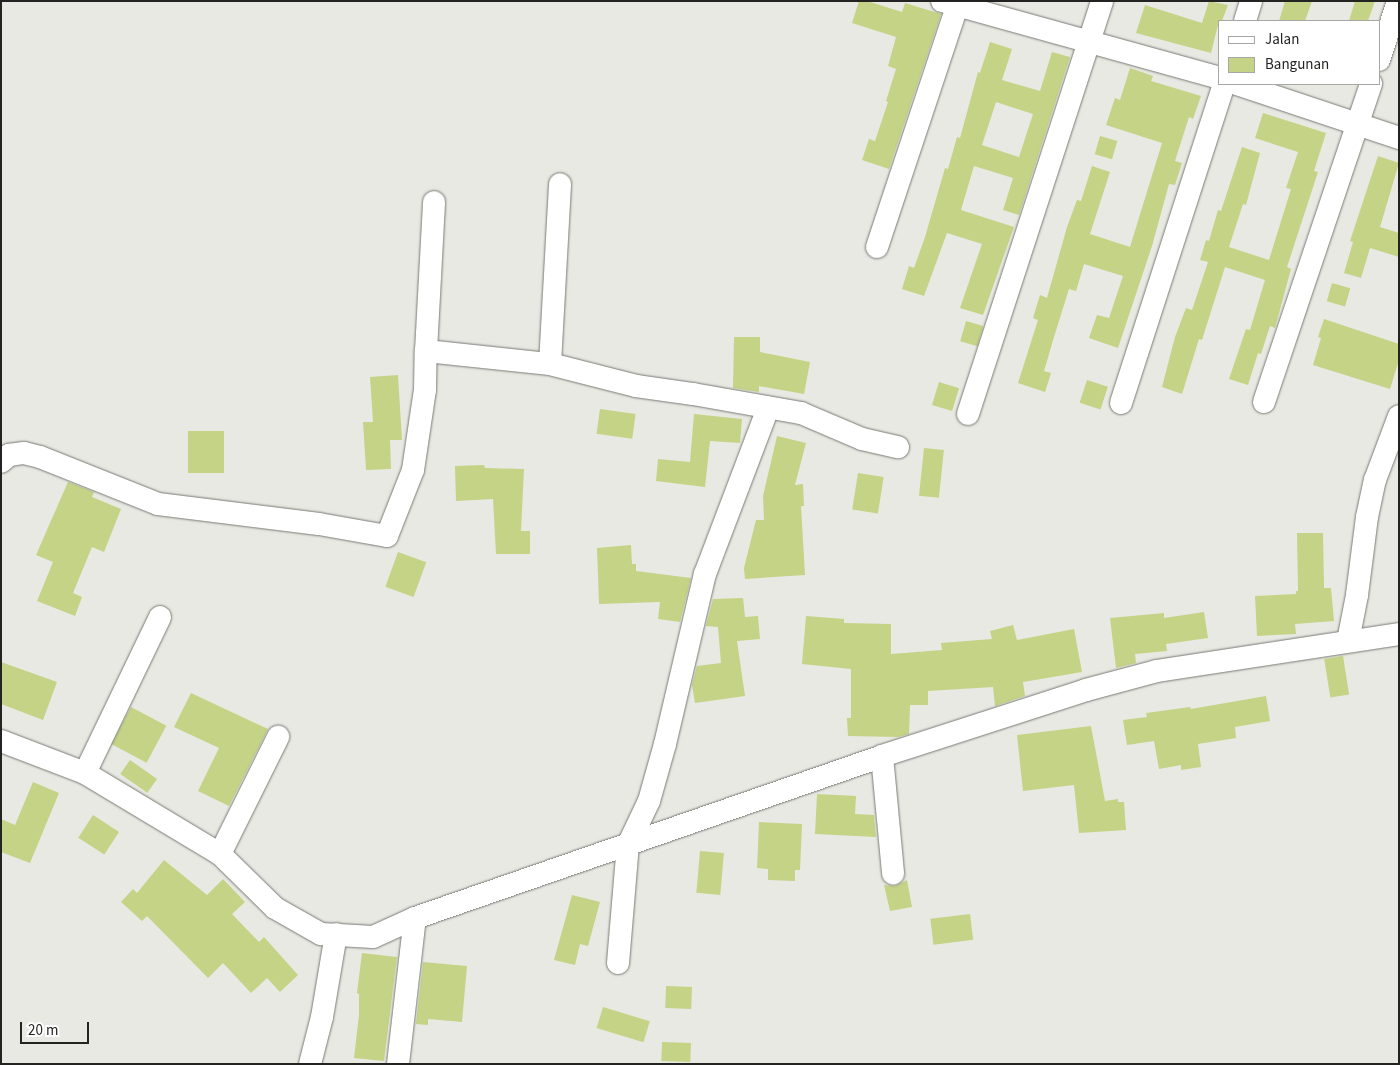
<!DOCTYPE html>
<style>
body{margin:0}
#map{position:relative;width:1400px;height:1065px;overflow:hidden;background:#e8e9e3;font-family:"Source Sans 3",sans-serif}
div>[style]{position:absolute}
.building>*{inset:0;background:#c4d385;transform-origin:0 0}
.roads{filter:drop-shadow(0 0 1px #787a74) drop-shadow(0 0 1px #787a74)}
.street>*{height:22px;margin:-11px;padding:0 11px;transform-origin:11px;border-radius:11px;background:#fff}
span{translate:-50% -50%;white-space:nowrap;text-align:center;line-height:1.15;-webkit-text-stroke:4.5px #fff;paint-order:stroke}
.frame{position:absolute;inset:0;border:2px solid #232321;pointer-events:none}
.legend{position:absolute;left:1218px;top:20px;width:162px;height:65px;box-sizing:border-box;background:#fff;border:1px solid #a7a7a6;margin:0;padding:6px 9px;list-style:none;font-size:15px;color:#232321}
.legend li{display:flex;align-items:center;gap:10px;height:25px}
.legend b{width:25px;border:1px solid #a7a7a6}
.scale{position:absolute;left:20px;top:1022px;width:69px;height:22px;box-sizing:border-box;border:2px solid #232321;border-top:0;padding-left:6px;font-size:15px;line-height:18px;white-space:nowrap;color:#232321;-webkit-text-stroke:4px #fff;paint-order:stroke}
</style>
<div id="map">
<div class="building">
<div style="clip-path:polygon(859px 1px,867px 1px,902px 12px,905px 3px,941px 14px,889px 169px,862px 160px,869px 139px,875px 141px,888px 102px,886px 101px,896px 69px,888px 66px,896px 37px,852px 23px)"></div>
<div style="clip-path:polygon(1209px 1px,1228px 5px,1222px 21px,1219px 21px,1211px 53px,1136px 33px,1145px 5px,1202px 23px)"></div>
<div style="clip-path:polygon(1285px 1px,1312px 1px,1305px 21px,1279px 21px)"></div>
<div style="clip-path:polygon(1355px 1px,1375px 1px,1368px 21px,1349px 21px)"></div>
<div style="clip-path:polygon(evenodd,990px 42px,1012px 49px,1002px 80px,1040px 91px,1052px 52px,1070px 57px,1019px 215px,1003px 210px,1013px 178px,974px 166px,961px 210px,1014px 227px,983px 315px,960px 308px,982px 244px,947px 233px,924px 296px,902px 289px,909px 266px,914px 268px,925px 237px,945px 168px,948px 169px,957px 137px,960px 138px,978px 72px,980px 73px,990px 42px,996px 102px,1033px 114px,1019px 157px,982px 145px,996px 102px)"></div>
<div style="clip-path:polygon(1130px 68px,1153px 76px,1151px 81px,1201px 96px,1193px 119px,1189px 117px,1175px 161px,1182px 163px,1175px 185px,1169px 184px,1152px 246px,1118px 348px,1089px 338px,1097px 315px,1109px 318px,1123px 276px,1084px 264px,1076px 291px,1069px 289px,1054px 337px,1044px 371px,1051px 373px,1045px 392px,1018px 383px,1038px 320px,1033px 318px,1040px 295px,1047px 298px,1067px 227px,1077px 200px,1081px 201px,1092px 166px,1110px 172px,1090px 234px,1130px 247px,1162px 143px,1106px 125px,1115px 98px,1120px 100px)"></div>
<div style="clip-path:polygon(1263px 113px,1326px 133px,1314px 171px,1318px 172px,1287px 267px,1291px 269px,1275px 328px,1270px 326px,1261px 354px,1258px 353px,1248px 385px,1229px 379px,1246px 329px,1250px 330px,1265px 280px,1225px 267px,1202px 340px,1199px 339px,1182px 394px,1162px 387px,1175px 337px,1186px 308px,1192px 310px,1208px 262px,1200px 260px,1206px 240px,1209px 241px,1218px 210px,1221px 211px,1242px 147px,1260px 153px,1246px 205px,1243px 204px,1229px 247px,1269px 260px,1291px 189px,1286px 188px,1298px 152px,1255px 138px)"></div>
<div style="left:1100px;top:136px;width:18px;height:19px;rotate:16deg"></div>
<div style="clip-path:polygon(1378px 156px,1399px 163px,1380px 227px,1399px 233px,1399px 257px,1370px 248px,1361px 278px,1344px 273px,1353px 242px,1350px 241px)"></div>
<div style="left:1332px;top:283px;width:19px;height:19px;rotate:16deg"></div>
<div style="clip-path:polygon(1324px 319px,1399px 344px,1399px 360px,1390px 389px,1313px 365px,1321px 338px,1318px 337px)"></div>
<div style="left:966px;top:321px;width:18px;height:21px;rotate:16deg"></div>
<div style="clip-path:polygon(734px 337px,760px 337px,760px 352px,810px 362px,804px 394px,759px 386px,759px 392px,733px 388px)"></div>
<div style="clip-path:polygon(398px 375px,402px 440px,390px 440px,391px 469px,366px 470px,363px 422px,373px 422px,370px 377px)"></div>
<div style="left:1087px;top:380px;width:22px;height:24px;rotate:18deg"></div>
<div style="left:939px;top:382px;width:21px;height:24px;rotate:17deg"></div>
<div style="left:600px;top:409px;width:36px;height:25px;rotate:8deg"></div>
<div style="clip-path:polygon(694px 414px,742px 419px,740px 443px,710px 441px,705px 487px,656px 481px,658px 459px,690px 462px)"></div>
<div style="left:188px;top:431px;width:36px;height:42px"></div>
<div style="clip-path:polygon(777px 436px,806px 443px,795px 485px,803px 484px,804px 506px,801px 506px,805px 575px,745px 579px,744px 568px,756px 520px,764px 520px,763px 496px)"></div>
<div style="left:924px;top:448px;width:20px;height:48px;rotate:6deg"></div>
<div style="clip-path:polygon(484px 465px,485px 468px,524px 469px,521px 531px,530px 531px,530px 554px,496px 554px,493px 499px,456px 501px,455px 466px)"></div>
<div style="left:858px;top:473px;width:26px;height:37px;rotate:9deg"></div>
<div style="clip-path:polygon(68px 482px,94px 492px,92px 497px,121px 509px,104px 552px,92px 547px,73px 593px,82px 597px,75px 616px,37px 601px,53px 562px,36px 555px)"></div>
<div style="clip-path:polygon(1297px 533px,1323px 533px,1324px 588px,1331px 588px,1334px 621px,1295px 624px,1296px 634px,1257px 636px,1255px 596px,1296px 594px,1296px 591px,1298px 591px)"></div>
<div style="clip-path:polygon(631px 545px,632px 564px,636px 564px,636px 571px,691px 578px,680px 622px,658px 619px,660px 602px,599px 604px,597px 548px)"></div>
<div style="left:398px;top:552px;width:30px;height:37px;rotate:20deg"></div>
<div style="clip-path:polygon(743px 598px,745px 617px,758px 616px,760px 639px,737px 641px,745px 696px,695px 703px,692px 685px,697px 666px,721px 663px,718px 627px,706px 626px,713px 599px)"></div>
<div style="clip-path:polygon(1204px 612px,1208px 638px,1166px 644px,1167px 651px,1135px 654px,1136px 663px,1116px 668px,1110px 618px,1164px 613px,1164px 618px)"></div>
<div style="clip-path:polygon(806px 616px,844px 619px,844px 623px,891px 624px,891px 654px,942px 650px,941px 643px,992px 639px,990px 631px,1013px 625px,1017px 640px,1074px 629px,1082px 672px,1023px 682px,1025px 696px,995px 706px,993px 687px,928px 691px,928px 705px,910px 705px,909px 734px,898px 737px,848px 736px,847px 718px,851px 718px,851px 669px,802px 664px)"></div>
<div style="left:1343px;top:656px;width:39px;height:19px;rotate:81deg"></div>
<div style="clip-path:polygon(1px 662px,57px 682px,43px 720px,1px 704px)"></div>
<div style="clip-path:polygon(191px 693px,268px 729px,229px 806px,198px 791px,219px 748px,174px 727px)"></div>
<div style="clip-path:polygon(1266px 696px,1270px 721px,1235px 727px,1236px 738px,1198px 744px,1201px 767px,1181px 770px,1181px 765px,1159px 769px,1154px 741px,1127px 745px,1123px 720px,1147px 717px,1146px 713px,1190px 707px,1191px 709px)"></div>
<div style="left:131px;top:707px;width:40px;height:42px;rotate:28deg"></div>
<div style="clip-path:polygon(1091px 726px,1105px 801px,1118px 799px,1118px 802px,1124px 802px,1126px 830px,1079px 833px,1074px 785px,1023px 791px,1017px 735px)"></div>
<div style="left:130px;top:760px;width:33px;height:17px;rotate:35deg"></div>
<div style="clip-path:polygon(33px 782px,59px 793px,30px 863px,1px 852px,1px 819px,15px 825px)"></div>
<div style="clip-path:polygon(817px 794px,856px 796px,855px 814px,874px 815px,876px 837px,815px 834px)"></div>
<div style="left:93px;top:815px;width:31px;height:27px;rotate:33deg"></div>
<div style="clip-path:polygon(759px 822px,802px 824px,800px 870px,795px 870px,795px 881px,768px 880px,768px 869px,757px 868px)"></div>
<div style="left:700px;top:851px;width:24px;height:42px;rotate:5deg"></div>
<div style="clip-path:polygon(164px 860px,207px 895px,223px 879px,245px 902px,232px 914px,259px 942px,264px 937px,298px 975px,280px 992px,267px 978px,251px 993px,223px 963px,208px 978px,147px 916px,142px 921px,121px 902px,133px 889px,137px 893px)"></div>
<div style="clip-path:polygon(907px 880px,912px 907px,890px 911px,884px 885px,895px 886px)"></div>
<div style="clip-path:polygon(572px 895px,600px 902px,588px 946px,580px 944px,575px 965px,554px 960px)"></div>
<div style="left:970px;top:914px;width:26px;height:40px;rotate:83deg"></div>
<div style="clip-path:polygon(362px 953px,397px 957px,384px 1061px,354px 1058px,359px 1015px,359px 994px,357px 993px)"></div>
<div style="clip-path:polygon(423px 962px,467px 966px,462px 1022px,428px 1019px,428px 1025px,416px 1024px)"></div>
<div style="left:666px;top:986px;width:26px;height:22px;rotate:2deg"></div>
<div style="left:603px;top:1007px;width:49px;height:22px;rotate:17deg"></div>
<div style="left:662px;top:1042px;width:29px;height:19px;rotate:2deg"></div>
</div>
<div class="roads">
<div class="street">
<div style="left:942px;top:1px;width:288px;rotate:15.5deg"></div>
<div style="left:1245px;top:21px;width:21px;rotate:-73deg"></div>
<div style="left:1379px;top:60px;width:62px;rotate:-72.1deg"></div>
<div style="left:1237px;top:84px;width:171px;rotate:18.4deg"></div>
<div style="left:877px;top:247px;width:259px;rotate:-71.6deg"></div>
<div style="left:426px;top:351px;width:149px;rotate:-86.9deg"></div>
<div style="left:550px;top:364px;width:180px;rotate:-86.8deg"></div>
<div style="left:1264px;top:402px;width:336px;rotate:-71.4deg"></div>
<div style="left:1121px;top:403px;width:335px;rotate:-72.1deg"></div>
<div style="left:968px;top:414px;width:434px;rotate:-72deg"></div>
<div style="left:1px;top:462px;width:11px;rotate:-41deg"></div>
<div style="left:9px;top:455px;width:15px;rotate:-8deg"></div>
<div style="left:24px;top:453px;width:16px;rotate:14deg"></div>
<div style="left:40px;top:457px;width:127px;rotate:21.7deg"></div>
<div style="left:158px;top:504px;width:162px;rotate:7.1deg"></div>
<div style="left:319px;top:524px;width:69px;rotate:10deg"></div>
<div style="left:387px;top:536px;width:71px;rotate:-68.5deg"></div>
<div style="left:413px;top:470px;width:81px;rotate:-81.5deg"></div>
<div style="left:425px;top:390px;width:39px;rotate:-89deg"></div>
<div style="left:426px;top:351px;width:125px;rotate:6deg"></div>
<div style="left:550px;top:364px;width:89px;rotate:14.3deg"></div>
<div style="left:636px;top:386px;width:58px;rotate:8deg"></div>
<div style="left:693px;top:394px;width:110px;rotate:10deg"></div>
<div style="left:801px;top:413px;width:66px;rotate:23.1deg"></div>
<div style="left:862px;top:439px;width:37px;rotate:13deg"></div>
<div style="left:1348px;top:641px;width:47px;rotate:-78.9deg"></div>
<div style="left:1357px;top:595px;width:79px;rotate:-82.7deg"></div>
<div style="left:1367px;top:517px;width:38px;rotate:-78deg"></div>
<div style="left:1375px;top:480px;width:68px;rotate:-69.4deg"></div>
<div style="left:1px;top:741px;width:90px;rotate:20.9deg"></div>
<div style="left:85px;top:773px;width:157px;rotate:31deg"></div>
<div style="left:220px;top:854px;width:77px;rotate:44.5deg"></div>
<div style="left:275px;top:908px;width:53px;rotate:29.5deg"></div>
<div style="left:321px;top:934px;width:52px;rotate:3.3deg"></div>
<div style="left:373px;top:937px;width:46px;rotate:-24.3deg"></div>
<div style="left:415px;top:918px;width:494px;rotate:-19.1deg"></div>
<div style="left:882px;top:756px;width:214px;rotate:-17.9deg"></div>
<div style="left:1086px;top:690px;width:73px;rotate:-15deg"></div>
<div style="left:1157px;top:671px;width:245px;rotate:-8.7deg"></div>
<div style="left:882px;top:756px;width:118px;rotate:84.6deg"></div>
<div style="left:85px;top:773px;width:173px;rotate:-64.3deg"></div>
<div style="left:220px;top:854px;width:131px;rotate:-63.6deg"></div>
<div style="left:618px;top:963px;width:118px;rotate:-85.2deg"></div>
<div style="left:628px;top:845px;width:49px;rotate:-64.5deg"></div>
<div style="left:649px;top:801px;width:59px;rotate:-74.3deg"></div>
<div style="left:665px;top:744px;width:175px;rotate:-76.8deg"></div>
<div style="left:705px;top:574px;width:178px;rotate:-69.2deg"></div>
<div style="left:310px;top:1064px;width:49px;rotate:-75.7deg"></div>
<div style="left:322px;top:1017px;width:84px;rotate:-80.4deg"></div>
<div style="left:398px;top:1064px;width:147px;rotate:-83.4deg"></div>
</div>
</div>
<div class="frame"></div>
<ul class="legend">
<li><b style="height:6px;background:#fff"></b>Jalan</li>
<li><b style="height:14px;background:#c4d385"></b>Bangunan</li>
</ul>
<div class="scale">20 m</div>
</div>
